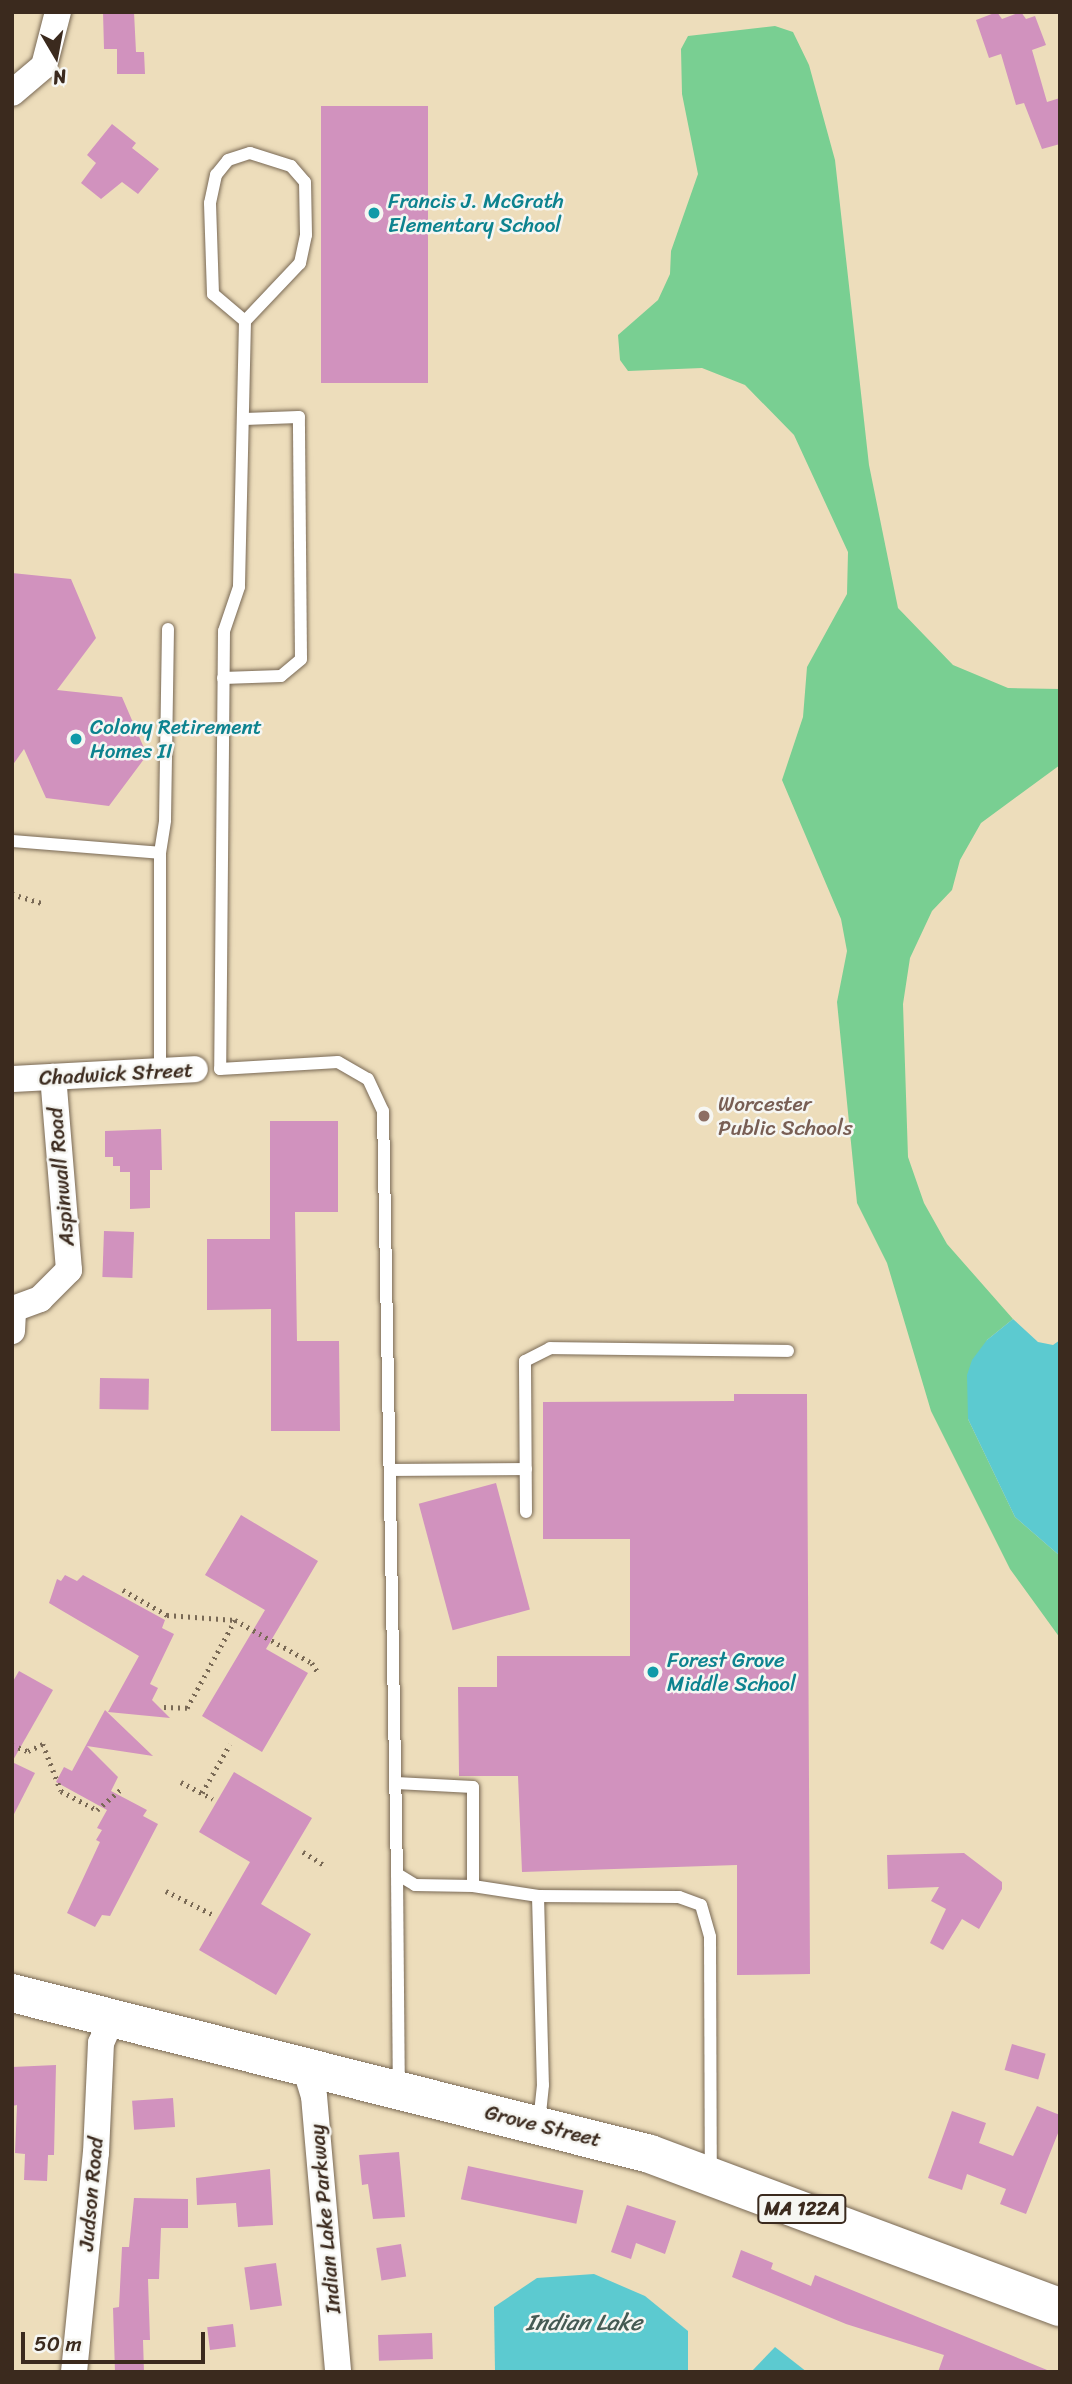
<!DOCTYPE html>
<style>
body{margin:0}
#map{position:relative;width:1072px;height:2384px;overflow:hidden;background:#edddbb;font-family:Sriracha,sans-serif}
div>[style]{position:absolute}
.green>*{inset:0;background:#79cf92}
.water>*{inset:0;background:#5ccad0}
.building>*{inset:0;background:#d192be;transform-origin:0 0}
.path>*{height:4.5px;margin-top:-2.25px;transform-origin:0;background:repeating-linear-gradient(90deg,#796955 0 2px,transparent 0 7px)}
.roads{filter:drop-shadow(0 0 2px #796955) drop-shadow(0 0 2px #796955)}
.service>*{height:12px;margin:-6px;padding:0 6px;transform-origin:6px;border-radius:6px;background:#fff}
.minor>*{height:26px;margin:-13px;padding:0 13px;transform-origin:13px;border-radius:13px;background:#fff}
.primary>*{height:38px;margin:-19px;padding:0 19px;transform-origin:19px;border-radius:19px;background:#fff}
.dots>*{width:19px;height:19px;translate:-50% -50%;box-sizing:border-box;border:4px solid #f6f6f2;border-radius:50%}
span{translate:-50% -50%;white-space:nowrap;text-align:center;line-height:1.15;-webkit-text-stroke:5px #f6f6f2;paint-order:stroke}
.shield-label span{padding:2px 5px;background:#f6f6f2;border:2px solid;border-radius:5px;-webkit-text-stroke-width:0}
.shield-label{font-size:19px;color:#3b2a1e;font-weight:700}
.culture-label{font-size:21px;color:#0d838f}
.left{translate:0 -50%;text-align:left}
.street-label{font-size:21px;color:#3b2a1e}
.education-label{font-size:21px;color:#785e54}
.water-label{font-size:23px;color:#455a53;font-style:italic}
.frame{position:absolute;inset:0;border:14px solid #3b2a1e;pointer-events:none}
.north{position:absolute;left:21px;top:21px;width:70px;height:70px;-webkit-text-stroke:5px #f6f6f2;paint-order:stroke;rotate:170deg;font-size:19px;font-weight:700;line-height:28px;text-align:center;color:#3b2a1e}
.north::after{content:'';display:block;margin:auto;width:24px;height:32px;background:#3b2a1e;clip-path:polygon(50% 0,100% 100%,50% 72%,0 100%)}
.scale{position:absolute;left:21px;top:2332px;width:184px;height:32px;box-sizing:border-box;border:4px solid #3b2a1e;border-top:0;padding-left:9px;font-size:21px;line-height:24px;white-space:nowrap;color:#3b2a1e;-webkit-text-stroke:5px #f6f6f2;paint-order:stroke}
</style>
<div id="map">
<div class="green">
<div style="clip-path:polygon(775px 26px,793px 32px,809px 65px,835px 160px,869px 465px,898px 608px,953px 665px,1008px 688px,1060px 689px,1060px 765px,981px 823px,960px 860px,952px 890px,932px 911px,910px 958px,903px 1004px,908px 1157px,924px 1203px,947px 1244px,1013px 1319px,987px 1340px,968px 1419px,1015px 1517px,1060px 1556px,1060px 1638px,1010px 1569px,931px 1411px,887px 1263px,857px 1203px,837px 1002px,847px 951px,841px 919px,782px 780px,803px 717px,807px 667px,847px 594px,848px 552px,794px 435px,745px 385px,702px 368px,628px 371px,620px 360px,618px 335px,658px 300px,670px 274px,671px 251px,698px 174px,682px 94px,681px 49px,688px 36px)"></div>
</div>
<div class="water">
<div style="clip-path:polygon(1013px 1319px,1038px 1342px,1053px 1345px,1060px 1340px,1060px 1556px,1015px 1517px,968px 1419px,967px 1375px,972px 1360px,987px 1340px)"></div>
<div style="clip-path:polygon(594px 2274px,645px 2296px,688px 2331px,688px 2372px,495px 2372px,494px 2307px,537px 2278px)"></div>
<div style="clip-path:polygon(775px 2347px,807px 2372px,751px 2372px)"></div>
</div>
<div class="building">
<div style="clip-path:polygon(103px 12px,134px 12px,136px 52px,144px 52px,145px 74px,117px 74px,117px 49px,104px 49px)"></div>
<div style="clip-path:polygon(997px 12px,1002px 19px,1021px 12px,1026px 19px,1035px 16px,1046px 45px,1032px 50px,1047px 102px,1060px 98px,1060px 144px,1042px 149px,1024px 103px,1016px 105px,1001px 54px,989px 58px,976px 20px)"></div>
<div style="left:321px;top:106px;width:107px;height:277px"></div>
<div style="clip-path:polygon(112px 124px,136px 143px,132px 148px,159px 169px,138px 194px,122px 182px,101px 199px,81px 183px,96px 163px,87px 155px)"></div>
<div style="clip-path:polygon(12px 573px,71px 579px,96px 638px,57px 690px,122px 697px,147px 755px,109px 806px,46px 798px,24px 749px,12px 766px)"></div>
<div style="clip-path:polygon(270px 1121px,338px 1121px,338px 1212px,295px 1212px,297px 1341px,339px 1341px,340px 1431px,271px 1431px,271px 1309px,207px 1310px,207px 1239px,270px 1239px)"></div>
<div style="clip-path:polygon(161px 1129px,162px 1170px,150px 1170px,150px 1208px,130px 1209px,130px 1172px,120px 1172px,120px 1166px,113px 1166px,113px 1157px,105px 1157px,105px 1131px)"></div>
<div style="left:104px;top:1231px;width:30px;height:46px;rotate:2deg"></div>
<div style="left:100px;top:1378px;width:49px;height:31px;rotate:1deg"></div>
<div style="clip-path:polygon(734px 1394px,807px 1394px,810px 1974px,737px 1975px,737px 1865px,522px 1872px,518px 1776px,459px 1776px,458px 1687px,497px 1687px,497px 1656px,630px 1656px,630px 1539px,543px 1539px,543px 1402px,734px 1401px)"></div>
<div style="left:496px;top:1483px;width:131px;height:80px;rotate:75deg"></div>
<div style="clip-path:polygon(241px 1515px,318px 1561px,266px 1649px,308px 1673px,262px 1752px,202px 1716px,265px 1610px,205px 1575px)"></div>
<div style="clip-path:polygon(65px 1575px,77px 1581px,83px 1575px,165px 1620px,162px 1628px,174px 1634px,150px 1684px,158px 1688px,152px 1700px,170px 1718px,108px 1712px,139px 1656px,49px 1603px,57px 1579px,61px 1581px)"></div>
<div style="clip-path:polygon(19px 1671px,53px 1690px,12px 1762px,12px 1683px)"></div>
<div style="clip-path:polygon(105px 1710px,153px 1756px,87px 1746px,118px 1777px,111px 1791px,147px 1810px,143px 1816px,158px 1824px,110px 1916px,102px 1915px,95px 1927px,67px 1913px,100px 1842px,96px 1840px,102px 1830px,97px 1828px,107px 1810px,56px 1782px,64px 1767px,72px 1771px)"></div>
<div style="clip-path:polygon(12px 1762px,35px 1773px,12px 1818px)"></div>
<div style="clip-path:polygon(234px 1772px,312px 1818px,261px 1904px,311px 1934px,276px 1995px,199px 1950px,250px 1862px,199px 1832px)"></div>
<div style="clip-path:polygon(964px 1853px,1002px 1882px,1002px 1889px,979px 1929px,962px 1919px,943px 1950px,930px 1943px,946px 1909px,931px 1901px,939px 1887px,888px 1889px,887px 1855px)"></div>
<div style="left:1012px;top:2044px;width:35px;height:27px;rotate:16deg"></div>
<div style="clip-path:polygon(56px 2065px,54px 2155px,48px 2155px,47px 2181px,24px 2180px,25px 2154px,15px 2153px,17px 2105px,12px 2106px,12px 2067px)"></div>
<div style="left:173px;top:2098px;width:29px;height:41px;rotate:86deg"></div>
<div style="clip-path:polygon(1037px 2106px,1060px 2115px,1060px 2128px,1026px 2214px,1000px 2204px,1006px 2189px,967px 2174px,962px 2190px,928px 2178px,952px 2111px,986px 2123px,979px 2143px,1013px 2156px)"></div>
<div style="clip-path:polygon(399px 2152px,405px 2217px,373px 2219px,368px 2184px,362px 2185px,359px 2155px)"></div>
<div style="left:468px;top:2166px;width:118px;height:34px;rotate:12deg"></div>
<div style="clip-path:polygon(270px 2169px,273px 2225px,238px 2227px,236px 2203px,197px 2205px,196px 2178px)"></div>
<div style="clip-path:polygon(134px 2198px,188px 2199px,188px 2228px,161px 2228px,159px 2279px,148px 2279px,150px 2340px,143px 2340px,144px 2372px,115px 2372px,113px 2308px,119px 2307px,122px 2247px,129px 2247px)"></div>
<div style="clip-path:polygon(627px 2205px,676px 2221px,665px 2254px,636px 2243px,631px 2259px,611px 2252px)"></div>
<div style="left:401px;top:2244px;width:33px;height:25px;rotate:81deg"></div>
<div style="clip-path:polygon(741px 2250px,773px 2263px,771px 2269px,811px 2286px,815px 2275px,1052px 2372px,938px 2372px,944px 2355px,846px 2324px,732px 2277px)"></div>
<div style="left:276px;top:2263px;width:43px;height:32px;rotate:82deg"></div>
<div style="left:233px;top:2324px;width:23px;height:26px;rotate:83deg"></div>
<div style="left:432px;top:2333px;width:26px;height:54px;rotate:88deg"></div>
</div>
<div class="path">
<div style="left:12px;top:894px;width:34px;rotate:17deg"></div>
<div style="left:123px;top:1590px;width:51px;rotate:29.6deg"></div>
<div style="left:167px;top:1615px;width:68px;rotate:4.2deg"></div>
<div style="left:235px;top:1620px;width:88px;rotate:29.2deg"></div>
<div style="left:312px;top:1663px;width:13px;rotate:58deg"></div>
<div style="left:164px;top:1707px;width:23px;rotate:2deg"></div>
<div style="left:187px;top:1708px;width:100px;rotate:-61.4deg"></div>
<div style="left:12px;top:1745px;width:17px;rotate:21deg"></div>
<div style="left:28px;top:1751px;width:17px;rotate:-25deg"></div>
<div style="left:43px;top:1744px;width:50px;rotate:69deg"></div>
<div style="left:61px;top:1791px;width:41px;rotate:27.8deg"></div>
<div style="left:97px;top:1810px;width:33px;rotate:-41deg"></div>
<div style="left:181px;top:1782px;width:36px;rotate:28deg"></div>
<div style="left:202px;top:1793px;width:56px;rotate:-60.3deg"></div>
<div style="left:303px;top:1852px;width:26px;rotate:32deg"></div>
<div style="left:166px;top:1891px;width:54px;rotate:26.6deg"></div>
</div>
<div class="roads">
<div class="service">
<div style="left:245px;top:321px;width:42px;rotate:-139.8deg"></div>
<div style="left:213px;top:294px;width:91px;rotate:-91.9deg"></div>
<div style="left:210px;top:203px;width:29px;rotate:-78deg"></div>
<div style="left:216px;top:175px;width:19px;rotate:-51deg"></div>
<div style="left:228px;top:160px;width:23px;rotate:-18deg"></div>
<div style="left:250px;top:153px;width:43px;rotate:17.6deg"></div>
<div style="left:291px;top:166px;width:21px;rotate:49deg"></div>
<div style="left:305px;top:182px;width:53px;rotate:88.9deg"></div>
<div style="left:306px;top:235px;width:29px;rotate:102deg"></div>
<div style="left:300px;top:263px;width:80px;rotate:133.5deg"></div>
<div style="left:245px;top:321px;width:266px;rotate:91.3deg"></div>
<div style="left:239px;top:587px;width:46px;rotate:108.8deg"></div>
<div style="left:224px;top:631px;width:438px;rotate:90.5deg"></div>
<div style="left:220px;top:1069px;width:118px;rotate:-3.4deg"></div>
<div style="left:338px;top:1062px;width:34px;rotate:30deg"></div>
<div style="left:368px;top:1079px;width:35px;rotate:65deg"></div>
<div style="left:383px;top:1111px;width:763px;rotate:88.95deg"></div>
<div style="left:397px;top:1874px;width:21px;rotate:31deg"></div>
<div style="left:415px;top:1885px;width:58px;rotate:1deg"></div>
<div style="left:473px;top:1886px;width:66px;rotate:8.7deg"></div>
<div style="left:538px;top:1896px;width:141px;rotate:0.4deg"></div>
<div style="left:679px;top:1897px;width:23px;rotate:20deg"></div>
<div style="left:701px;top:1905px;width:33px;rotate:74deg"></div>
<div style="left:710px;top:1937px;width:234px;rotate:89.8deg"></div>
<div style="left:223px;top:678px;width:58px;rotate:-2deg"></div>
<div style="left:281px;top:676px;width:26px;rotate:-40deg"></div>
<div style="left:301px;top:659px;width:242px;rotate:-90.5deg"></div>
<div style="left:299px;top:417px;width:55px;rotate:177.9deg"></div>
<div style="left:12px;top:841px;width:148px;rotate:4.6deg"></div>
<div style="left:160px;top:853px;width:218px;rotate:90deg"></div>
<div style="left:160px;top:853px;width:33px;rotate:-81deg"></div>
<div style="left:165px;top:820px;width:191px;rotate:-89.1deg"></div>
<div style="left:392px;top:1470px;width:134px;rotate:-0.4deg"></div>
<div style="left:526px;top:1512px;width:151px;rotate:-90.4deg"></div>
<div style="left:525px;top:1361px;width:28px;rotate:-27deg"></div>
<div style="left:550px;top:1348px;width:238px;rotate:0.7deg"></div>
<div style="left:396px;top:1783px;width:77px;rotate:3deg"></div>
<div style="left:473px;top:1787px;width:99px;rotate:90deg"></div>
<div style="left:397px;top:1874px;width:213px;rotate:89.5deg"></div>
<div style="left:538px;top:1896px;width:189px;rotate:88.5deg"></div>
<div style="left:543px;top:2085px;width:38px;rotate:96deg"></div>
</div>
<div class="minor">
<div style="left:12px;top:93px;width:42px;rotate:-40.2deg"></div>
<div style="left:44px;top:66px;width:56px;rotate:-75.5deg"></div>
<div style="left:12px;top:1079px;width:183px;rotate:-3.1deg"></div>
<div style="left:12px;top:1331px;width:22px;rotate:-87deg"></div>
<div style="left:13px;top:1309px;width:29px;rotate:-20deg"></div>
<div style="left:40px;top:1299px;width:41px;rotate:-45deg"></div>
<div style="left:69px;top:1270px;width:194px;rotate:-94.7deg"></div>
<div style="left:305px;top:2067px;width:30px;rotate:73deg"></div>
<div style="left:314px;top:2096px;width:277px;rotate:85deg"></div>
<div style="left:74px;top:2372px;width:220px;rotate:-84.3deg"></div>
<div style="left:96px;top:2153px;width:110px;rotate:-87.4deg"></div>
<div style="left:101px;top:2043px;width:27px;rotate:-66deg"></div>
</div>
<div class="primary">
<div style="left:12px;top:1993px;width:658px;rotate:14.16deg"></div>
<div style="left:650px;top:2154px;width:438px;rotate:20.5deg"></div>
</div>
</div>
<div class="dots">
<div style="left:374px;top:213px;background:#0f9aa8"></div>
<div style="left:76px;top:739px;background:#0f9aa8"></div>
<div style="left:704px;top:1116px;background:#8d6e63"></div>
<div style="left:653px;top:1672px;background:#0f9aa8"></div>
</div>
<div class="shield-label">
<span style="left:802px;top:2209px">MA 122A</span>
</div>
<div class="culture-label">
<span class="left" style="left:388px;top:213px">Francis J. McGrath<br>Elementary School</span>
<span class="left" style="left:90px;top:739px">Colony Retirement<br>Homes II</span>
<span class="left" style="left:667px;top:1672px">Forest Grove<br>Middle School</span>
</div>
<div class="street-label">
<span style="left:116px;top:1074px;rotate:-3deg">Chadwick Street</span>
<span style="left:61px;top:1177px;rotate:-95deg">Aspinwall Road</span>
<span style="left:543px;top:2126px;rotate:14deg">Grove Street</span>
<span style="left:91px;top:2194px;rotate:-85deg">Judson Road</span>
<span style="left:325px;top:2219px;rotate:-95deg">Indian Lake Parkway</span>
</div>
<div class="education-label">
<span class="left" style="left:718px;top:1116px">Worcester<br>Public Schools</span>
</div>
<div class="water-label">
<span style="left:584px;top:2323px">Indian Lake</span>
</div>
<div class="frame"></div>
<div class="north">N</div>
<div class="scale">50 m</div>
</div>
